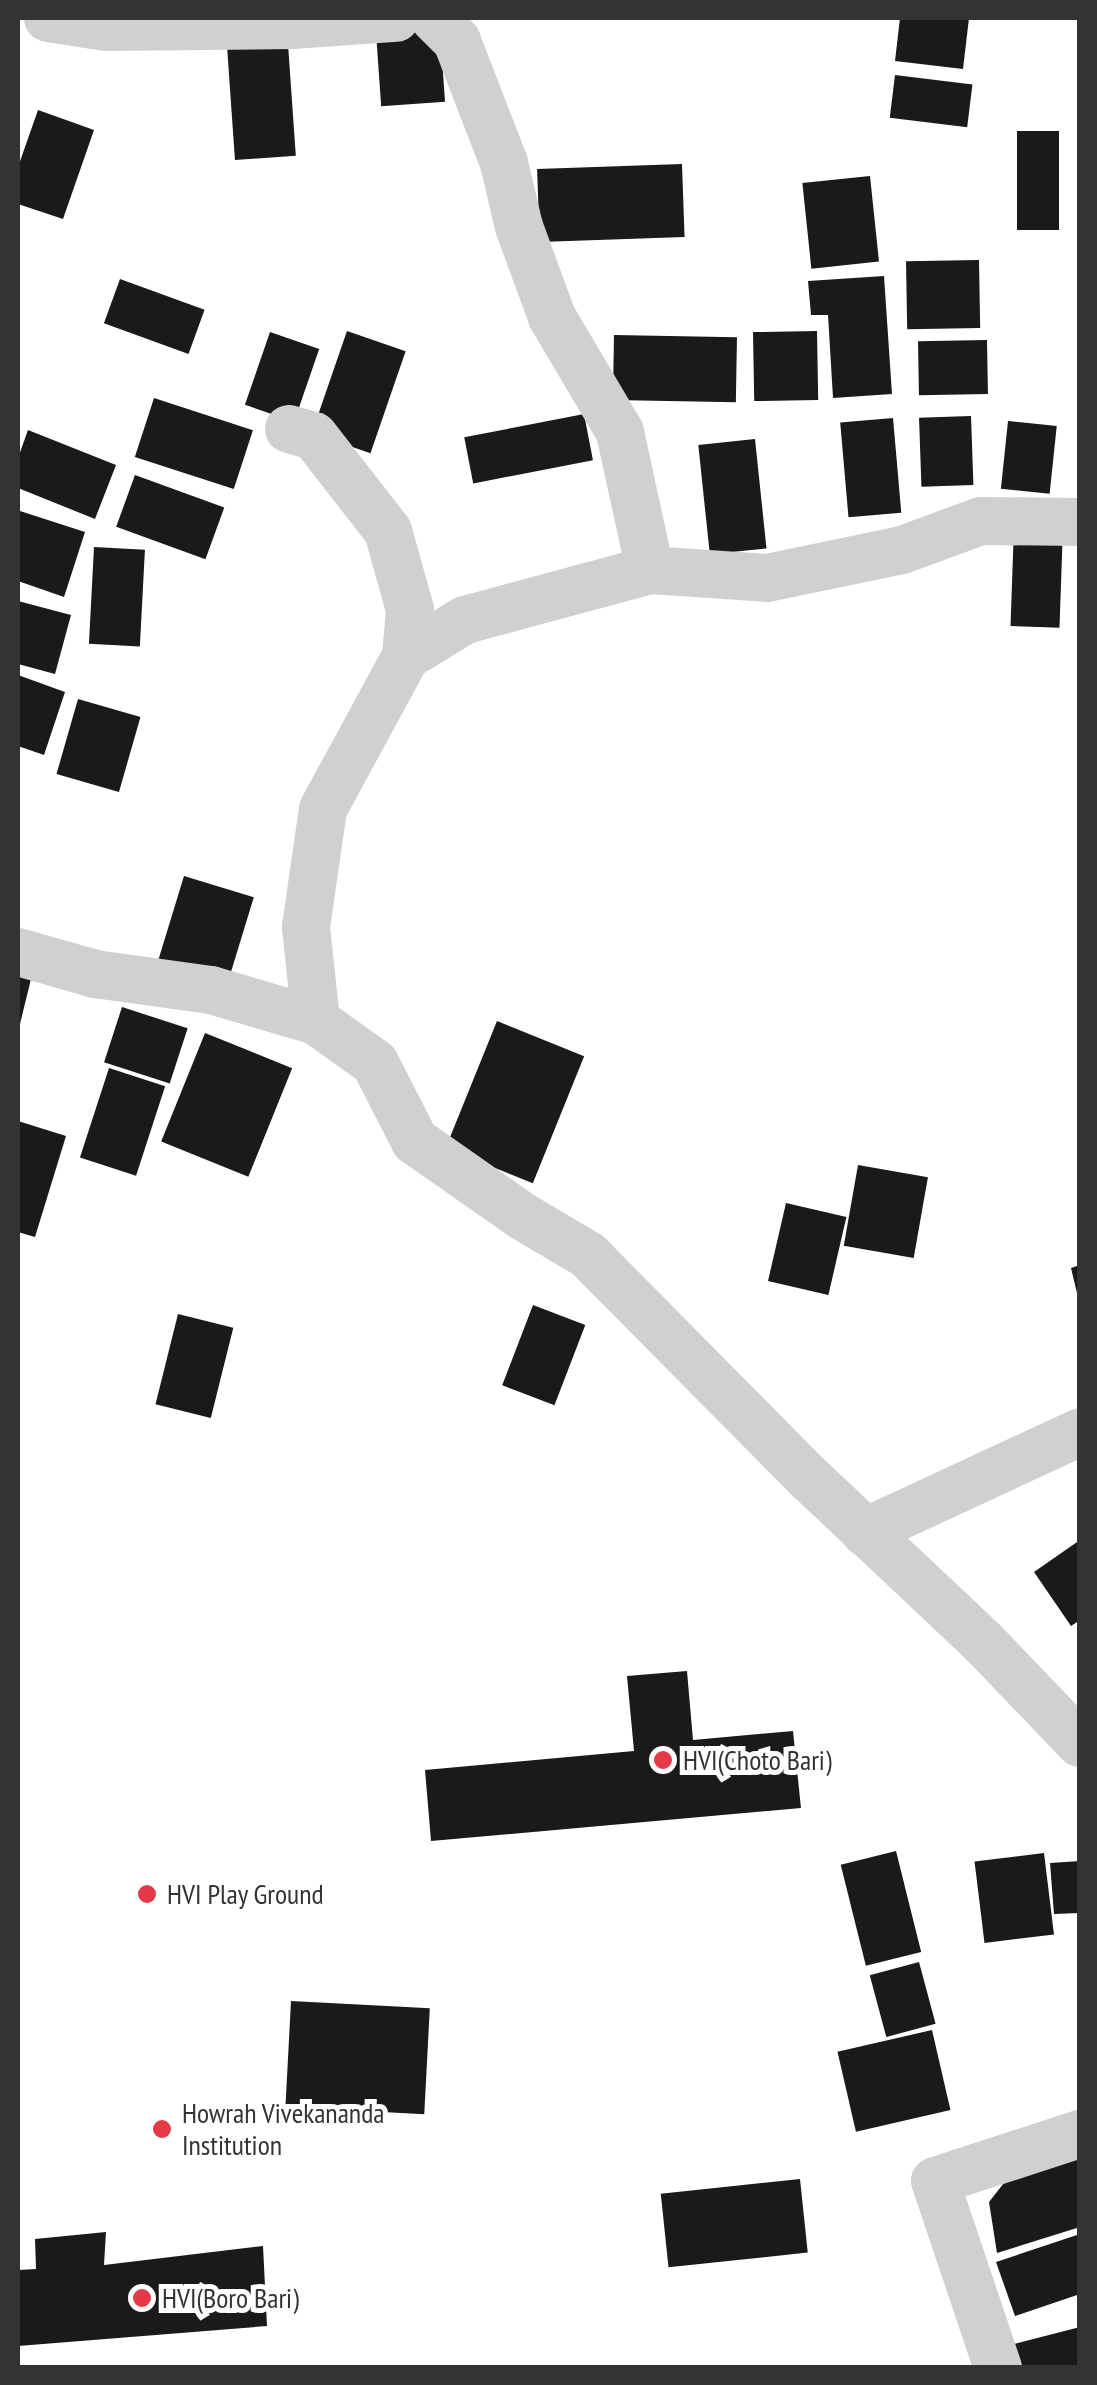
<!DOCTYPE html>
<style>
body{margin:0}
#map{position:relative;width:1097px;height:2385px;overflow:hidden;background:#fff;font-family:"PT Sans Narrow",sans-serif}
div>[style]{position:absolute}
.building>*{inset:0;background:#1a1a1a;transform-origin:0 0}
.minor>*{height:48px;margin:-24px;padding:0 24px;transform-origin:24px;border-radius:24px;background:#d0d0d0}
.dots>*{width:28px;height:28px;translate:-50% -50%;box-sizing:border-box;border:5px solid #fff;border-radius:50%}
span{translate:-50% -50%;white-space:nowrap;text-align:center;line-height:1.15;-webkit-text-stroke:10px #fff;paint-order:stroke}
.poi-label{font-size:28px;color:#333}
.left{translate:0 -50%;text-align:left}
.frame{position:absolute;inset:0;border:20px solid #333;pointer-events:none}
</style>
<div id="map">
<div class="building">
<div style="clip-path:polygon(900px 18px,969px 18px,963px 69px,895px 61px)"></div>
<div style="left:440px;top:30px;width:72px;height:64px;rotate:86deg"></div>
<div style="left:288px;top:44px;width:112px;height:61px;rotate:86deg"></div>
<div style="left:895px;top:75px;width:78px;height:43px;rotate:7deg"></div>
<div style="clip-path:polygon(38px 110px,94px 130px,63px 219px,18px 204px,18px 167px)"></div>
<div style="left:1017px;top:131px;width:42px;height:99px"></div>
<div style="left:682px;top:164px;width:73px;height:145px;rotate:88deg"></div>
<div style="left:870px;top:176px;width:86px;height:68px;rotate:84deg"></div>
<div style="left:979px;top:260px;width:68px;height:73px;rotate:89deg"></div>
<div style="clip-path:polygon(884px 276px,892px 394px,833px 398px,828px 315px,811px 315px,808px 281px)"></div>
<div style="left:120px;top:279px;width:90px;height:47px;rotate:20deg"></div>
<div style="left:347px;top:331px;width:62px;height:108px;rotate:19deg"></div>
<div style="left:817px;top:331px;width:69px;height:64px;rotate:89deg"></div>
<div style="left:270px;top:332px;width:52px;height:77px;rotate:19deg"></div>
<div style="left:614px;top:335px;width:123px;height:65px;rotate:1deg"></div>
<div style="left:987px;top:340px;width:54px;height:69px;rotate:89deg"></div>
<div style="left:154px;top:398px;width:104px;height:62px;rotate:18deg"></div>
<div style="left:584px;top:414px;width:47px;height:122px;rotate:79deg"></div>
<div style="left:971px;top:416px;width:69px;height:52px;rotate:88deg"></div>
<div style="left:893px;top:418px;width:95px;height:53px;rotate:85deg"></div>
<div style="left:1008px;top:421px;width:49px;height:68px;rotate:6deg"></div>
<div style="clip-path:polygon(28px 430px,116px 465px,95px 519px,18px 488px,18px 458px)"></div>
<div style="left:755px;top:439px;width:110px;height:57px;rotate:84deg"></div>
<div style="left:135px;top:475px;width:95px;height:55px;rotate:20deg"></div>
<div style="clip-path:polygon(20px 511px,85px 532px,64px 597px,18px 581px)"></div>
<div style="left:1014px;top:526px;width:49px;height:100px;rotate:2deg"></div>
<div style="left:94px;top:547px;width:51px;height:97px;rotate:3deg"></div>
<div style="clip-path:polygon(18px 601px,71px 615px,55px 674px,18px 664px)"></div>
<div style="clip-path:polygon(18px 675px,65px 692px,44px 755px,18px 746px)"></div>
<div style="left:78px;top:699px;width:65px;height:78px;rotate:16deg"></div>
<div style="left:184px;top:876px;width:73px;height:91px;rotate:17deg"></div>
<div style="clip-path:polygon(18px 975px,31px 979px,19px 1028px,18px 1027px)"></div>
<div style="left:122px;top:1007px;width:69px;height:58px;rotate:18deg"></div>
<div style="left:497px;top:1021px;width:94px;height:137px;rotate:22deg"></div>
<div style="left:205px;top:1033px;width:94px;height:117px;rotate:22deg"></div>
<div style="left:109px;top:1068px;width:59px;height:94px;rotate:18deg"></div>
<div style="clip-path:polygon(18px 1121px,66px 1136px,35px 1237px,18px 1232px)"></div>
<div style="left:858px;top:1165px;width:71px;height:82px;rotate:10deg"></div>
<div style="left:786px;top:1203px;width:62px;height:80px;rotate:13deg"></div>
<div style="clip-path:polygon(1080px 1265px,1080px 1297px,1078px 1297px,1071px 1268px)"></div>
<div style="left:533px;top:1305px;width:56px;height:86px;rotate:21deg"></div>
<div style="left:178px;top:1314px;width:57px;height:93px;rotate:14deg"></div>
<div style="clip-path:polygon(1080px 1540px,1080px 1620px,1071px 1626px,1034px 1572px)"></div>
<div style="clip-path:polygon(687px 1671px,693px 1740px,793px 1731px,801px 1808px,431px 1841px,425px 1770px,634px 1751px,627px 1676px)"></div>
<div style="left:896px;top:1851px;width:104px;height:57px;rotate:76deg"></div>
<div style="left:1044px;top:1853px;width:82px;height:70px;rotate:83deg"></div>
<div style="clip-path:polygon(1080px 1861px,1080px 1913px,1054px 1914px,1050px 1863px)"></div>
<div style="left:919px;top:1962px;width:64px;height:51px;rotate:75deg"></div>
<div style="left:291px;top:2001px;width:139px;height:106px;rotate:3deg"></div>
<div style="left:932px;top:2030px;width:82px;height:97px;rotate:77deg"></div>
<div style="clip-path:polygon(1074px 2146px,1080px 2172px,1080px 2227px,997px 2253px,989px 2202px,1018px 2165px)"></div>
<div style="left:800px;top:2179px;width:74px;height:140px;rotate:84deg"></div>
<div style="clip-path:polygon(106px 2232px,104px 2265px,263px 2246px,267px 2326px,18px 2346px,18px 2270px,36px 2269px,35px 2239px)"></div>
<div style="clip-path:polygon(1080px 2234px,1080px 2294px,1015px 2316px,996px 2262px)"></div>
<div style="clip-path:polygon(1080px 2327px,1080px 2368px,1003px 2368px,998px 2348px)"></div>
</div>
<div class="minor">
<div style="left:48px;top:18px;width:59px;rotate:8.8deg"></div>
<div style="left:106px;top:27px;width:186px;rotate:-0.6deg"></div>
<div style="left:292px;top:25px;width:104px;rotate:-3.9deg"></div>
<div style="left:289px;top:429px;width:26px;rotate:16deg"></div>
<div style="left:314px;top:436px;width:120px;rotate:52.1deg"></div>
<div style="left:388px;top:531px;width:82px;rotate:74.4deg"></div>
<div style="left:410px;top:610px;width:46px;rotate:95deg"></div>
<div style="left:650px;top:570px;width:117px;rotate:3.9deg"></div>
<div style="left:767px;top:578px;width:138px;rotate:-11.7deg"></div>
<div style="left:902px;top:550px;width:84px;rotate:-20.2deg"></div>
<div style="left:981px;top:521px;width:99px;rotate:0.6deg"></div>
<div style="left:18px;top:952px;width:80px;rotate:15.9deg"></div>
<div style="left:95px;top:974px;width:117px;rotate:7.9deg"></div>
<div style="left:211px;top:990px;width:109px;rotate:16.4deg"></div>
<div style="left:316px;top:1021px;width:95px;rotate:-96.1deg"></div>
<div style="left:306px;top:927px;width:119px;rotate:-81.8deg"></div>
<div style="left:323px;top:809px;width:174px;rotate:-61.5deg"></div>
<div style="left:406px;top:656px;width:69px;rotate:-31.4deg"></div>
<div style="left:465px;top:620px;width:192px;rotate:-15.1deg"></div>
<div style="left:650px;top:570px;width:141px;rotate:-102.3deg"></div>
<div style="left:620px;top:432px;width:134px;rotate:-120.6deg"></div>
<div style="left:552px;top:317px;width:96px;rotate:-110.1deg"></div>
<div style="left:519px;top:227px;width:66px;rotate:-103.2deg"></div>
<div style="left:504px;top:163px;width:131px;rotate:-111.1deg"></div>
<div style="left:457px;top:41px;width:33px;rotate:-135deg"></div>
<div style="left:316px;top:1021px;width:72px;rotate:35.4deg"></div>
<div style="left:375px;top:1063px;width:88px;rotate:62.9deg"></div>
<div style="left:415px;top:1141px;width:131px;rotate:35deg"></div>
<div style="left:522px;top:1216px;width:77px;rotate:30.6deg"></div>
<div style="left:588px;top:1255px;width:315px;rotate:45.3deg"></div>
<div style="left:810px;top:1479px;width:238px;rotate:43.3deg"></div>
<div style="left:983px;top:1642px;width:140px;rotate:46.2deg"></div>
<div style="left:865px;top:1532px;width:237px;rotate:-24.9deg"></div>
<div style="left:998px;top:2368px;width:197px;rotate:-108.6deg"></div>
<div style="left:935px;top:2181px;width:152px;rotate:-18deg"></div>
</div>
<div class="dots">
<div style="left:663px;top:1760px;background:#e63946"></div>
<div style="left:147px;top:1894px;background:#e63946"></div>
<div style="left:162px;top:2129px;background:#e63946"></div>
<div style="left:142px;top:2298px;background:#e63946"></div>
</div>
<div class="poi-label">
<span class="left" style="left:683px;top:1760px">HVI(Choto Bari)</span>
<span class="left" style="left:167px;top:1894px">HVI Play Ground</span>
<span class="left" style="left:182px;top:2129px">Howrah Vivekananda<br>Institution</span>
<span class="left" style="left:162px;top:2298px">HVI(Boro Bari)</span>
</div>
<div class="frame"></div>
</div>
